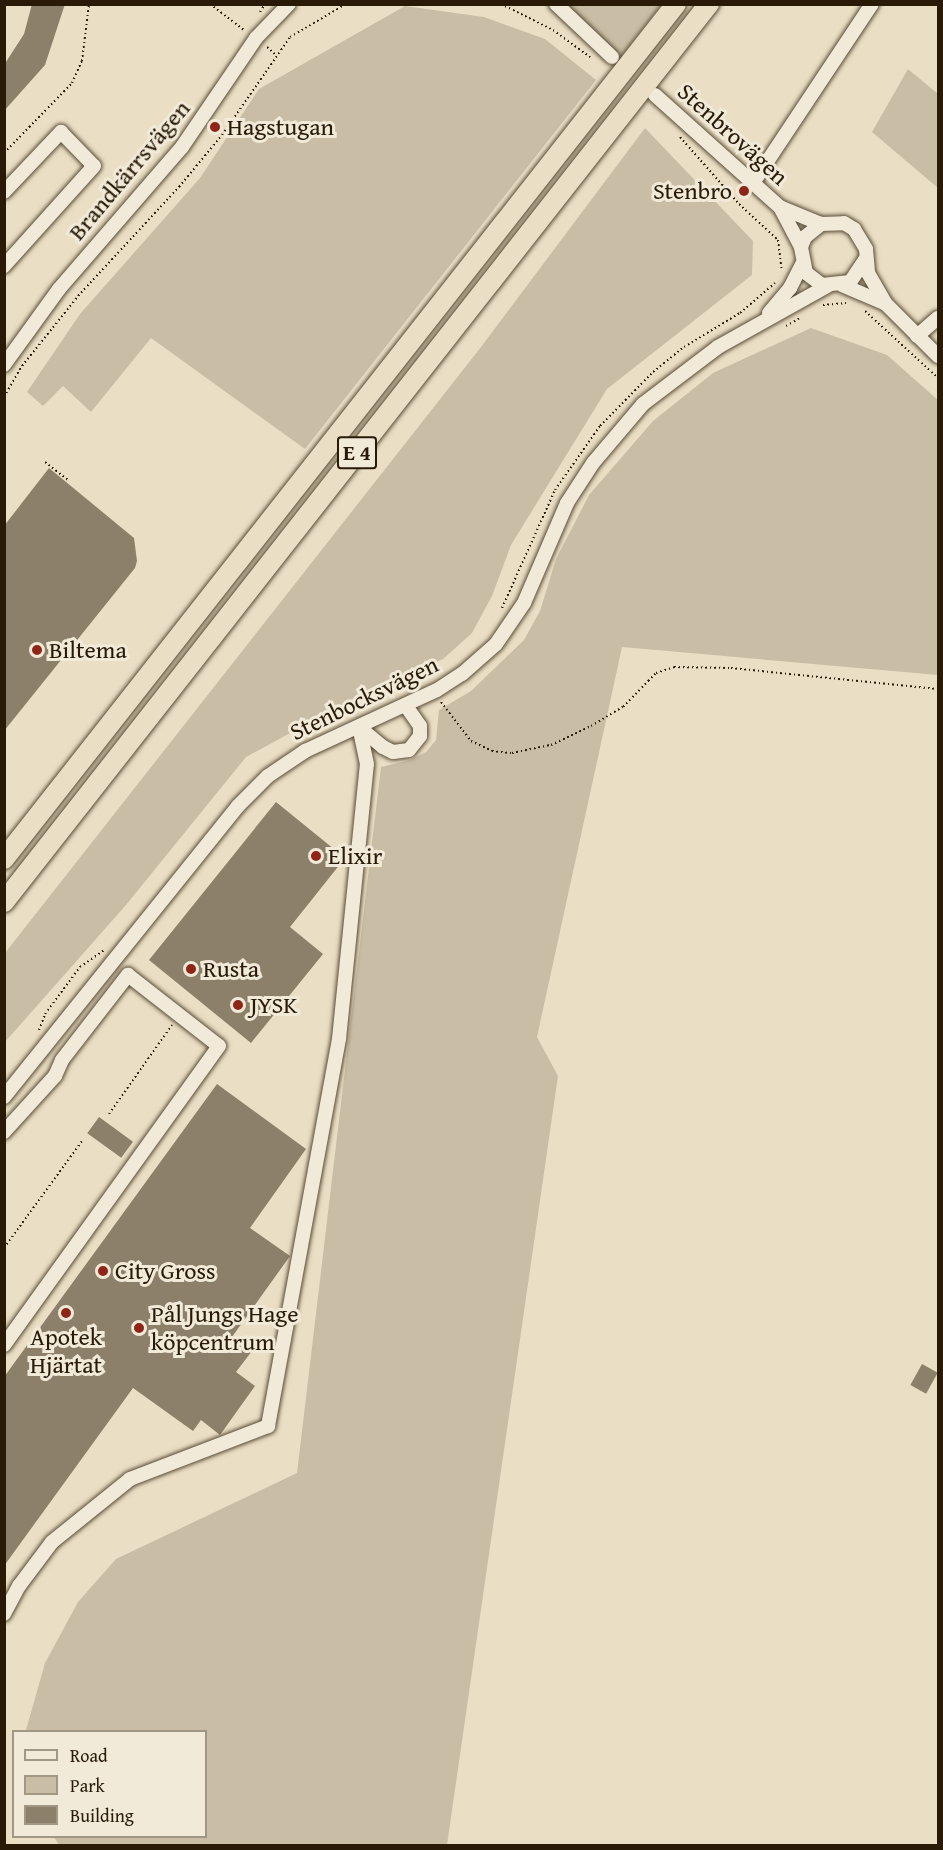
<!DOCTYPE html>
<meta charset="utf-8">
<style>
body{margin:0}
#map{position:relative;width:943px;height:1850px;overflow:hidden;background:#eadfc5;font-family:"Gentium Book Plus",serif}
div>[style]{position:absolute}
.green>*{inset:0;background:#c9bea5}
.building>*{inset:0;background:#8d806a;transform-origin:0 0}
.path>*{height:2px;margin-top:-1px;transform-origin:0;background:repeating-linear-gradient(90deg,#281a07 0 1.5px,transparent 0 4.5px)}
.roads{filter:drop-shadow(0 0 2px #584b36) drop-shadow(0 0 2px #584b36)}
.minor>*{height:14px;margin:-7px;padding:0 7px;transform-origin:7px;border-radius:7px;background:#f1ead9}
.highway>*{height:20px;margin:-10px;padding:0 10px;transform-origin:10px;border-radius:10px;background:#eadfc5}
.dots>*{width:16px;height:16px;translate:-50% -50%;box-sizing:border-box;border:3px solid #f1ead9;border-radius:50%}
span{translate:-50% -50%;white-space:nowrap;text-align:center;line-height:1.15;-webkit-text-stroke:6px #f1ead9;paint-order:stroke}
.shield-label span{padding:2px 4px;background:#f1ead9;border:2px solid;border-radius:4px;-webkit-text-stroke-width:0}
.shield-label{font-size:22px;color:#281a07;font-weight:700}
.poi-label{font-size:24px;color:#281a07}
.left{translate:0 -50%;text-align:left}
.right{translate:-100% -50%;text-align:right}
.street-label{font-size:24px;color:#281a07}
.frame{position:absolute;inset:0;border:6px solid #281a07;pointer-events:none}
.legend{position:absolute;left:12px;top:1730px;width:195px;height:108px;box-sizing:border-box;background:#f1ead9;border:2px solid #a19785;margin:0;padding:8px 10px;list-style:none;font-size:18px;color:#281a07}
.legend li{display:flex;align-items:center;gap:12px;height:30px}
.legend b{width:30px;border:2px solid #a19785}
</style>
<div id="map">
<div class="green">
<div style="clip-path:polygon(557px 5px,661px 5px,617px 62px)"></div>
<div style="clip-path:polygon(405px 6px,484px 17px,545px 39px,596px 80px,305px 449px,151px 338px,91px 412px,63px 386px,43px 406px,27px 392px,80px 314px,200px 178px,259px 89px)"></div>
<div style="clip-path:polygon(908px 69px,938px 94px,938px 188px,872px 132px)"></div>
<div style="clip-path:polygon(645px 128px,753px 241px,752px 275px,607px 389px,511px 545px,492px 596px,472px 633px,443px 659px,351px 700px,246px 757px,126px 905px,5px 1042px,5px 953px,481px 347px)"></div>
<div style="clip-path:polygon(811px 328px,887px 355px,938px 400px,938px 675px,622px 647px,537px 1037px,558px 1076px,447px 1845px,59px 1845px,54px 1837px,206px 1836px,206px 1732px,26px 1730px,45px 1663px,78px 1602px,116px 1559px,297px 1473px,381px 767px,410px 760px,426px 752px,436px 740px,439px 710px,471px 691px,524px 640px,540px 611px,556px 559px,589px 495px,653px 421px,713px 373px)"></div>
</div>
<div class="building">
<div style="clip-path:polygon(32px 4px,65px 4px,45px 65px,4px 111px,4px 65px,24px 34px)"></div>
<div style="clip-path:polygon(49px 468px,134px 538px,137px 561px,135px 568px,4px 731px,4px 526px)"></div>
<div style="clip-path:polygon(276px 802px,345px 858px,290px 927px,323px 954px,251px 1043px,149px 960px)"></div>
<div style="clip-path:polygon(217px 1084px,306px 1149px,250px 1228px,290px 1256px,232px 1337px,252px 1351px,236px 1372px,255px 1386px,220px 1435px,201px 1420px,193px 1431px,133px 1388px,4px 1566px,4px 1377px)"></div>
<div style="left:99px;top:1117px;width:42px;height:20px;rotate:36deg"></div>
<div style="left:922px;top:1364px;width:18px;height:24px;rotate:29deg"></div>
</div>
<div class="path">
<div style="left:210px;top:4px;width:43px;rotate:37.4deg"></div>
<div style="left:501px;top:4px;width:58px;rotate:26.6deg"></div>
<div style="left:553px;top:30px;width:46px;rotate:36.1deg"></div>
<div style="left:260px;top:12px;width:9px;rotate:-58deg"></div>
<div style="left:267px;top:47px;width:12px;rotate:42deg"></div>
<div style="left:680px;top:137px;width:89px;rotate:48.6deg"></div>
<div style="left:739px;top:204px;width:53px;rotate:42.7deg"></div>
<div style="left:778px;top:240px;width:31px;rotate:83deg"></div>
<div style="left:4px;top:153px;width:98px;rotate:-45.8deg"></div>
<div style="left:72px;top:83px;width:24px;rotate:-66deg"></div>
<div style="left:82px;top:61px;width:57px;rotate:-83deg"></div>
<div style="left:823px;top:305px;width:23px;rotate:-5deg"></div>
<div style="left:865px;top:311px;width:99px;rotate:42.5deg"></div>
<div style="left:786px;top:326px;width:16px;rotate:-30deg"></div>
<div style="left:4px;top:397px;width:36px;rotate:-60deg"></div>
<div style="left:22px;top:366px;width:90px;rotate:-51.3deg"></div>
<div style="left:78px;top:296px;width:149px;rotate:-47.2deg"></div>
<div style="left:179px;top:187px;width:67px;rotate:-50.4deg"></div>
<div style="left:222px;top:135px;width:119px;rotate:-55.2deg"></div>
<div style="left:290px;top:37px;width:65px;rotate:-30.5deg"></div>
<div style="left:45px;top:462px;width:29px;rotate:38deg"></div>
<div style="left:502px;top:608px;width:129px;rotate:-65.8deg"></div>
<div style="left:555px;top:490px;width:78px;rotate:-54.9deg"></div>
<div style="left:600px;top:426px;width:76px;rotate:-45.5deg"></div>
<div style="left:653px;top:372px;width:40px;rotate:-39deg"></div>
<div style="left:684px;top:347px;width:66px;rotate:-31.3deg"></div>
<div style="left:740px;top:313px;width:46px;rotate:-40.6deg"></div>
<div style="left:441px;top:702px;width:49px;rotate:52.4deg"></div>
<div style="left:471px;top:741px;width:23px;rotate:25deg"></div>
<div style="left:492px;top:751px;width:20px;rotate:6deg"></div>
<div style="left:512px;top:753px;width:40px;rotate:-12deg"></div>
<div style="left:551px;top:745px;width:44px;rotate:-25.4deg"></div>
<div style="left:591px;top:726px;width:37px;rotate:-31deg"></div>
<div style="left:623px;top:707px;width:47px;rotate:-45.9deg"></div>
<div style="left:656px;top:673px;width:19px;rotate:-18deg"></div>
<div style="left:674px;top:667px;width:57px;rotate:1deg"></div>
<div style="left:731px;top:668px;width:208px;rotate:5.8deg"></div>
<div style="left:39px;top:1030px;width:17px;rotate:-69deg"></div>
<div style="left:45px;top:1014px;width:59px;rotate:-53.3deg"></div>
<div style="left:80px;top:967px;width:29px;rotate:-35deg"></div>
<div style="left:109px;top:1114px;width:109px;rotate:-54.7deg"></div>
<div style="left:4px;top:1248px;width:132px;rotate:-53.9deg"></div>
</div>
<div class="roads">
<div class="minor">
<div style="left:556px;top:4px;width:77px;rotate:43.4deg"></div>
<div style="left:655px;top:95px;width:168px;rotate:41.9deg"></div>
<div style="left:780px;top:207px;width:45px;rotate:62.3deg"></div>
<div style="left:753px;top:183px;width:215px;rotate:-56.4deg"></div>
<div style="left:4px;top:192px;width:83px;rotate:-46.5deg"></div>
<div style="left:61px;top:132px;width:47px;rotate:45.9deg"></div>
<div style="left:94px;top:166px;width:135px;rotate:132deg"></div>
<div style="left:782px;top:208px;width:42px;rotate:22.3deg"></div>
<div style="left:865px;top:260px;width:27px;rotate:124deg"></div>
<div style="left:850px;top:282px;width:28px;rotate:174deg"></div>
<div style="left:822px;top:285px;width:20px;rotate:-143deg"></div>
<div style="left:806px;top:273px;width:26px;rotate:-101deg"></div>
<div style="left:801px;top:247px;width:11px;rotate:-68deg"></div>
<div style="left:805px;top:237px;width:21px;rotate:-39deg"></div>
<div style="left:821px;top:224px;width:23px;rotate:-2deg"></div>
<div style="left:844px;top:223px;width:12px;rotate:31deg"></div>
<div style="left:854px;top:229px;width:23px;rotate:59deg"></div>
<div style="left:866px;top:249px;width:24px;rotate:85deg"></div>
<div style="left:868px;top:273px;width:36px;rotate:60deg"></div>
<div style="left:886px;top:304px;width:74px;rotate:45deg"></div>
<div style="left:842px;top:285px;width:46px;rotate:23.2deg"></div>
<div style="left:769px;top:313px;width:33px;rotate:-50deg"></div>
<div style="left:790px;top:288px;width:27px;rotate:-63deg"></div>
<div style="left:917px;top:336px;width:28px;rotate:-41deg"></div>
<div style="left:4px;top:365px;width:94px;rotate:-54.1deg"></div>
<div style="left:59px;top:289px;width:188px;rotate:-49.1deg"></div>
<div style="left:182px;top:147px;width:132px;rotate:-55.8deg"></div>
<div style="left:256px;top:38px;width:47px;rotate:-45.9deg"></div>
<div style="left:359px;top:727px;width:31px;rotate:40deg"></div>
<div style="left:383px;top:747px;width:11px;rotate:27deg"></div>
<div style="left:393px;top:752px;width:16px;rotate:-7deg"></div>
<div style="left:409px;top:750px;width:18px;rotate:-52deg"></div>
<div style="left:420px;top:736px;width:10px;rotate:-90deg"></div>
<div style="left:420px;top:726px;width:24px;rotate:-125deg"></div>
<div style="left:4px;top:1097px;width:373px;rotate:-51.2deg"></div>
<div style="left:238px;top:806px;width:42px;rotate:-45deg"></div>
<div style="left:268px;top:776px;width:45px;rotate:-34deg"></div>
<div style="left:305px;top:751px;width:145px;rotate:-24.8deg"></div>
<div style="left:437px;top:690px;width:30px;rotate:-33deg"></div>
<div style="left:462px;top:674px;width:45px;rotate:-41.4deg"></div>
<div style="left:496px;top:644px;width:50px;rotate:-55.7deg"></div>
<div style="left:524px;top:603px;width:109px;rotate:-66.7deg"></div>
<div style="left:567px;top:503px;width:48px;rotate:-57deg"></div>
<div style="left:593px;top:463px;width:77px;rotate:-49.7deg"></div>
<div style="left:643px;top:404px;width:94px;rotate:-37.2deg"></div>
<div style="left:718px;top:347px;width:125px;rotate:-29.2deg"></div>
<div style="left:4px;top:1132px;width:76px;rotate:-47.7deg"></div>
<div style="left:55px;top:1076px;width:17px;rotate:-66deg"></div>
<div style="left:62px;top:1060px;width:108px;rotate:-52.2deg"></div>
<div style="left:128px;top:975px;width:115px;rotate:38deg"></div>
<div style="left:219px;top:1046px;width:368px;rotate:125.7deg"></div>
<div style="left:4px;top:1614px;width:32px;rotate:-62deg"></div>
<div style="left:19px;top:1586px;width:55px;rotate:-53.1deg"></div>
<div style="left:52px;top:1542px;width:100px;rotate:-38.9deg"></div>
<div style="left:130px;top:1479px;width:148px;rotate:-21deg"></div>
<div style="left:268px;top:1426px;width:393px;rotate:-79.6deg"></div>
<div style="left:339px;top:1039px;width:276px;rotate:-84.2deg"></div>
<div style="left:367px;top:764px;width:38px;rotate:-102deg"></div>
</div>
<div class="highway">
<div style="left:4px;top:859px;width:1087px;rotate:-51.83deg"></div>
<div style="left:4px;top:902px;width:1142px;rotate:-51.87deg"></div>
</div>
</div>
<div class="dots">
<div style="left:215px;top:127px;background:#8f2418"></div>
<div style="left:744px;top:191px;background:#8f2418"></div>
<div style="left:37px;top:650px;background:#8f2418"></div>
<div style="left:316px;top:856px;background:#8f2418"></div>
<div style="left:191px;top:969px;background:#8f2418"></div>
<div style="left:238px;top:1005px;background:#8f2418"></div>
<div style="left:103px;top:1271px;background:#8f2418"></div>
<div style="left:66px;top:1313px;background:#8f2418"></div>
<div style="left:139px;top:1328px;background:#8f2418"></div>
</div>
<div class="shield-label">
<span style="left:357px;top:453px">E 4</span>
</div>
<div class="poi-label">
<span class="left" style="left:227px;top:127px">Hagstugan</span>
<span class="right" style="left:732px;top:191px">Stenbro</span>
<span class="left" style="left:49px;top:650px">Biltema</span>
<span class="left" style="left:328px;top:856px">Elixir</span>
<span class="left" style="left:203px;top:969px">Rusta</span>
<span class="left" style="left:250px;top:1005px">JYSK</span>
<span class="left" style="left:115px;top:1271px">City Gross</span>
<span class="left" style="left:151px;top:1328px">Pål Jungs Hage<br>köpcentrum</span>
<span style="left:66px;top:1351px">Apotek<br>Hjärtat</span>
</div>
<div class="street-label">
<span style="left:733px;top:134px;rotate:42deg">Stenbrovägen</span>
<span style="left:129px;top:170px;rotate:-50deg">Brandkärrsvägen</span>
<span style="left:364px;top:698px;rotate:-26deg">Stenbocksvägen</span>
</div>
<div class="frame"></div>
<ul class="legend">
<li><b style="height:8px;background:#f1ead9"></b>Road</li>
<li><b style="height:16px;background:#c9bea5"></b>Park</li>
<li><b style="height:16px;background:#8d806a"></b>Building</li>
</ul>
</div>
